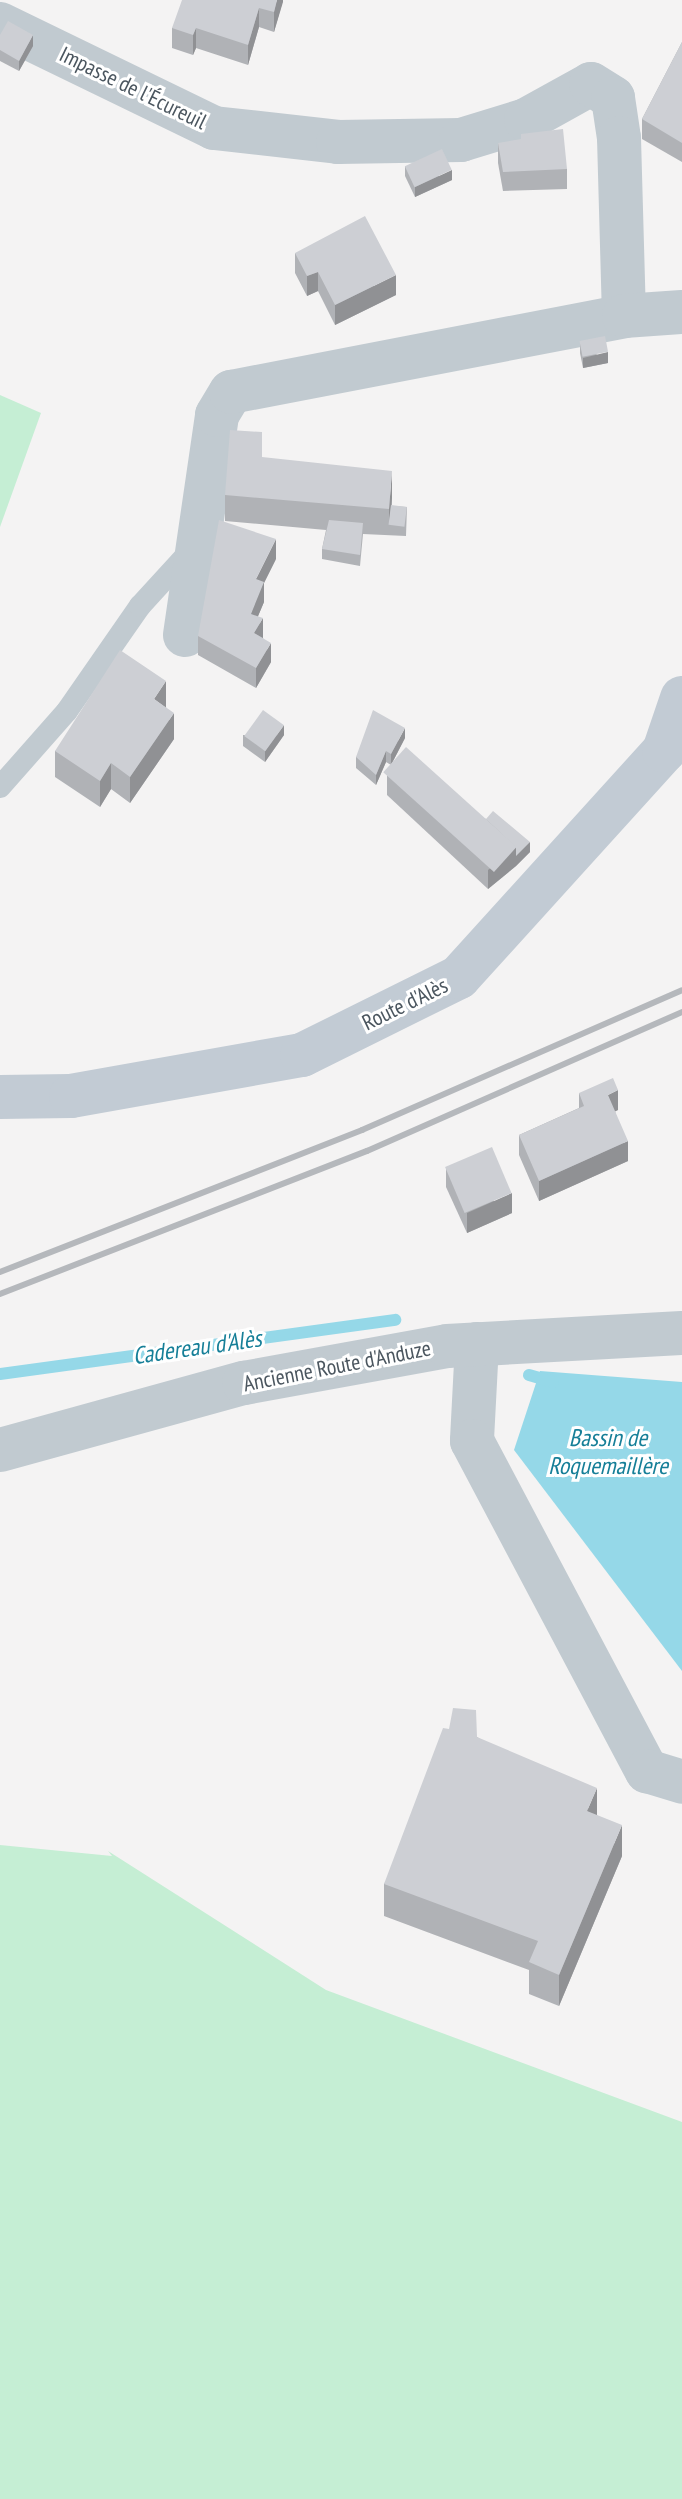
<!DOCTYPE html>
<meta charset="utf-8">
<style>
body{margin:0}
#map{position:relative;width:682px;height:2499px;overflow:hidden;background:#f4f3f3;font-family:"PT Sans Narrow",sans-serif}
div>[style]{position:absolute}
.green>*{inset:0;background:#c5eed4}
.water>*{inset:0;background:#95d8e8}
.stream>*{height:12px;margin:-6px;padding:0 6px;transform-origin:6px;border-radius:6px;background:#95d8e8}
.service>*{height:22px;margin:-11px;padding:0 11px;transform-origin:11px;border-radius:11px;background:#c1cad0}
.minor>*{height:44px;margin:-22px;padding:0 22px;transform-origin:22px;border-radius:22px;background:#c1cad0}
.secondary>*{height:44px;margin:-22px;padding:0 22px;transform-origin:22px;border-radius:22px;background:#c2cbd4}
.rail>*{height:6px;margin:-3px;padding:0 3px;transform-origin:3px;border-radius:3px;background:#b5b8bc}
.wall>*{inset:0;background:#b0b2b6}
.shaded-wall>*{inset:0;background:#909194}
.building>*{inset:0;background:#cdcfd4;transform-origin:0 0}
span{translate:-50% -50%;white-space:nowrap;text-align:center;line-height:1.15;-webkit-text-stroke:6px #fff;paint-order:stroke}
.street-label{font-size:22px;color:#4b565f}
.water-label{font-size:24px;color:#167f98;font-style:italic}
</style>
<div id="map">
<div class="green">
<div style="clip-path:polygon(0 395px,41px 413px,0 527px)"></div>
<div style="clip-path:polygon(0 1845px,112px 1856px,108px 1851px,326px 1990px,682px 2122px,682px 2499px,0 2499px)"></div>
</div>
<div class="water">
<div style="clip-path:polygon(540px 1371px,682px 1382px,682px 1671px,514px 1450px)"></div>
</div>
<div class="stream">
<div style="left:0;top:1374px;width:399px;rotate:-7.8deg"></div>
<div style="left:529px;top:1375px;width:25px;rotate:16deg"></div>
</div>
<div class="service">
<div style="left:0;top:787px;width:101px;rotate:-48.6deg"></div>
<div style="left:67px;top:711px;width:128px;rotate:-55.2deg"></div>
<div style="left:140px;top:606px;width:77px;rotate:-47.6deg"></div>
</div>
<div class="minor">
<div style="left:0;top:24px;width:238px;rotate:25.9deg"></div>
<div style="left:214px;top:128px;width:125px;rotate:6.4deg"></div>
<div style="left:338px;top:142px;width:123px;rotate:-0.9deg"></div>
<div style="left:461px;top:140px;width:68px;rotate:-17.1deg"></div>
<div style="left:526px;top:120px;width:74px;rotate:-29deg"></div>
<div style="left:591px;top:84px;width:26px;rotate:32deg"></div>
<div style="left:613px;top:98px;width:40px;rotate:81.5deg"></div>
<div style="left:619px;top:138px;width:178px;rotate:88.4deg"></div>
<div style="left:185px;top:635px;width:222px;rotate:-81.7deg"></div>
<div style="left:217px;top:415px;width:27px;rotate:-59deg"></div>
<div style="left:231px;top:392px;width:400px;rotate:-10.9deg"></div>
<div style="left:624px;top:316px;width:58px;rotate:-3.9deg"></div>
<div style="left:477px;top:1344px;width:97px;rotate:93deg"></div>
<div style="left:472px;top:1441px;width:374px;rotate:62.1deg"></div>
<div style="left:647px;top:1771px;width:37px;rotate:17deg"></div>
<div style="left:0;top:1450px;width:253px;rotate:-15.4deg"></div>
<div style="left:244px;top:1383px;width:206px;rotate:-10.3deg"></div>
<div style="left:447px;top:1346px;width:235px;rotate:-3.2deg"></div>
</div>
<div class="secondary">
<div style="left:0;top:1097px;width:71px;rotate:-0.8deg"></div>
<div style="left:71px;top:1096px;width:235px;rotate:-10.1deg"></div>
<div style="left:302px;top:1055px;width:175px;rotate:-26.4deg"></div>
<div style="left:459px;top:977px;width:305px;rotate:-47.8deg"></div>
<div style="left:664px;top:751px;width:56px;rotate:-71.2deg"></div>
</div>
<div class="rail">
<div style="left:0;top:1272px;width:389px;rotate:-21.4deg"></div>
<div style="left:362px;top:1130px;width:349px;rotate:-23.6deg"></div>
<div style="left:0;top:1294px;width:394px;rotate:-21.3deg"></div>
<div style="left:367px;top:1151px;width:344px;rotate:-23.8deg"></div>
</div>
<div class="wall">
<div style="clip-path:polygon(283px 0,274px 32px,259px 27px,248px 65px,196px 48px,193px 55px,172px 48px,172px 28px)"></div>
<div style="clip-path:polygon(0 35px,33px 46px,19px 71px,0 61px)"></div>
<div style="clip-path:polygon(682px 42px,682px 162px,642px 139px,642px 119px)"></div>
<div style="clip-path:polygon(498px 143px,567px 169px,567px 189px,503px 191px,498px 163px)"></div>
<div style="clip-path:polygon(405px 166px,452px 180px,415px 197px,405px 176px)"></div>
<div style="clip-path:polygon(295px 253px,396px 295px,335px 325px,318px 291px,307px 296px,295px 273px)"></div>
<div style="clip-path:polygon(580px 342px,608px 363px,583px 368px,580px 353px)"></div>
<div style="clip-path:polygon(262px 458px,392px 498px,392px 506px,407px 507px,406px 536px,363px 534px,360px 566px,322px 559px,322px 549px,326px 530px,225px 521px,225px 495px)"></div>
<div style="clip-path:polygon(276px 559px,264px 583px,264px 602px,258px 616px,263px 638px,271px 662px,256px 688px,198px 655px,198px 636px)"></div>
<div style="clip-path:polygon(166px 707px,174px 739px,130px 803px,111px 789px,100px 807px,55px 777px,55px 751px)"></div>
<div style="clip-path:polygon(243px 735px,284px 735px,265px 762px,243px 746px)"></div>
<div style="clip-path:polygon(405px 738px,391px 765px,386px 762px,376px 785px,356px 768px,356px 757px)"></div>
<div style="clip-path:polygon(387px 775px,486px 819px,530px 852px,516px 866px,488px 889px,387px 795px)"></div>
<div style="clip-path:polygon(579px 1093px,618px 1110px,615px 1111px,628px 1161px,539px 1201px,519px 1155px,519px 1135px,579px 1108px)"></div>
<div style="clip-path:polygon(446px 1168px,512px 1213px,467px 1233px,446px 1187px)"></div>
<div style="clip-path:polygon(477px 1737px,597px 1815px,622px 1856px,559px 2006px,529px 1994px,529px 1970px,384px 1916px,384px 1884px)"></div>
</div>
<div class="shaded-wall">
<div style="clip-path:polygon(277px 0,283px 0,283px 2px,274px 32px,274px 12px)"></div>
<div style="clip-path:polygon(259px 8px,259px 27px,248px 65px,248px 45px)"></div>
<div style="clip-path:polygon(196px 28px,196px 48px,193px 55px,193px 35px)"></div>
<div style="clip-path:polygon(33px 35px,33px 46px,19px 71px,19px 61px)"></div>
<div style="clip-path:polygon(452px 170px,452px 180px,415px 197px,415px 187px)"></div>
<div style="clip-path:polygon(318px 272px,318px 291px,307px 296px,307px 276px)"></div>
<div style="clip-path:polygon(396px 275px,396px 295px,335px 325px,335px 305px)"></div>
<div style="clip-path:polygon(608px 352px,608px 363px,583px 368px,583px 358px)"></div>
<div style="clip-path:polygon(392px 471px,392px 498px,389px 525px,389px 509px)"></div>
<div style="clip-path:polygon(276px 539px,276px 559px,264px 583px,264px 602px,251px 633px,251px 614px,256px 579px)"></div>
<div style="clip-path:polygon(263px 618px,263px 638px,254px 633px)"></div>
<div style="clip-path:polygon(271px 643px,271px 662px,256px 688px,256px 668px)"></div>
<div style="clip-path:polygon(166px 681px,166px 708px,154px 699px)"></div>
<div style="clip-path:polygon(174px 713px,174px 739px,130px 803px,130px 777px)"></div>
<div style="clip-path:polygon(284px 725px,284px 735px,265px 762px,265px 751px)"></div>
<div style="clip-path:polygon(405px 728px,405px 738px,391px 765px,391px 754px)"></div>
<div style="clip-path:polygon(386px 751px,386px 762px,376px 785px,376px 775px)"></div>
<div style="clip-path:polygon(111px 763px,111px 789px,100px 807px,100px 781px)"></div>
<div style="clip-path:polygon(530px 842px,530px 852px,516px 866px,488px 889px,488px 870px,516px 847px)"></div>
<div style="clip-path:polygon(618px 1090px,618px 1110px,608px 1115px,608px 1095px)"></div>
<div style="clip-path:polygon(628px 1141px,628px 1161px,539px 1201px,539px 1181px)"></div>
<div style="clip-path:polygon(512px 1193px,512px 1213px,467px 1233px,467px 1213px)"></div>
<div style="clip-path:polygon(597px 1788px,597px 1819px,587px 1811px)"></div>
<div style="clip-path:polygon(622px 1825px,622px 1856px,559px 2006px,559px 1975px)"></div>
</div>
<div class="building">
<div style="clip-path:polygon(182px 0,277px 0,274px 12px,259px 8px,248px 45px,196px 28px,193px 35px,172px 28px)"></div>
<div style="clip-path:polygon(8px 21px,33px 35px,19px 61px,0 50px,0 35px)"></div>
<div style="clip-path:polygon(682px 42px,682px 143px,642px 119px)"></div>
<div style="clip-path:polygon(563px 129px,567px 169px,503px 172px,498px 143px,521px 139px,521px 134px)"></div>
<div style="left:442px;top:149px;width:23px;height:41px;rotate:65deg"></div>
<div style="clip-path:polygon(365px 216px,396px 275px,335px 305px,318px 272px,307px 276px,295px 253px)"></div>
<div style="left:605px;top:336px;width:16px;height:26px;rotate:79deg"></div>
<div style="clip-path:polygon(230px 430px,262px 432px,262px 457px,392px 471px,389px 509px,225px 495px)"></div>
<div style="left:391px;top:505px;width:16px;height:20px;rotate:7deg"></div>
<div style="clip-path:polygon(219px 520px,276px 539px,256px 579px,264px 582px,251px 614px,263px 618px,254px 633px,271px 643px,256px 668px,198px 636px)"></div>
<div style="clip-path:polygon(329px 520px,363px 523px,360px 555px,322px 549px)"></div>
<div style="clip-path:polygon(120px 650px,166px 681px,154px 699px,174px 713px,130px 777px,111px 763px,100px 781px,55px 751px)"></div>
<div style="left:263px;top:710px;width:26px;height:32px;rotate:36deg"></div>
<div style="clip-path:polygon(373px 710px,405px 728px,391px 754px,386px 751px,376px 775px,356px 757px)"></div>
<div style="left:406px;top:747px;width:149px;height:34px;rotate:42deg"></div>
<div style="clip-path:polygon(493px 811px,530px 842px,516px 856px,516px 847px,486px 819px)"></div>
<div style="clip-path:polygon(613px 1078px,618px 1090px,608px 1095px,628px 1141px,539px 1181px,519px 1135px,584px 1106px,579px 1093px)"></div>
<div style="left:492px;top:1147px;width:50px;height:51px;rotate:67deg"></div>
<div style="clip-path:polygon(453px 1708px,476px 1710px,477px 1737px,597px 1788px,587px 1811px,622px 1825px,559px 1975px,529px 1962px,538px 1941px,384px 1884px,443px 1728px,449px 1729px)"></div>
</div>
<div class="street-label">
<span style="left:133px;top:88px;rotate:26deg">Impasse de l'Écureuil</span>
<span style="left:405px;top:1004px;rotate:-26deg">Route d'Alès</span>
<span style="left:337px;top:1366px;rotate:-11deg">Ancienne Route d'Anduze</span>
</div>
<div class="water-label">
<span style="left:197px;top:1347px;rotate:-8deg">Cadereau d'Alès</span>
<span style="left:608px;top:1452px">Bassin de<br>Roquemaillère</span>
</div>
</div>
